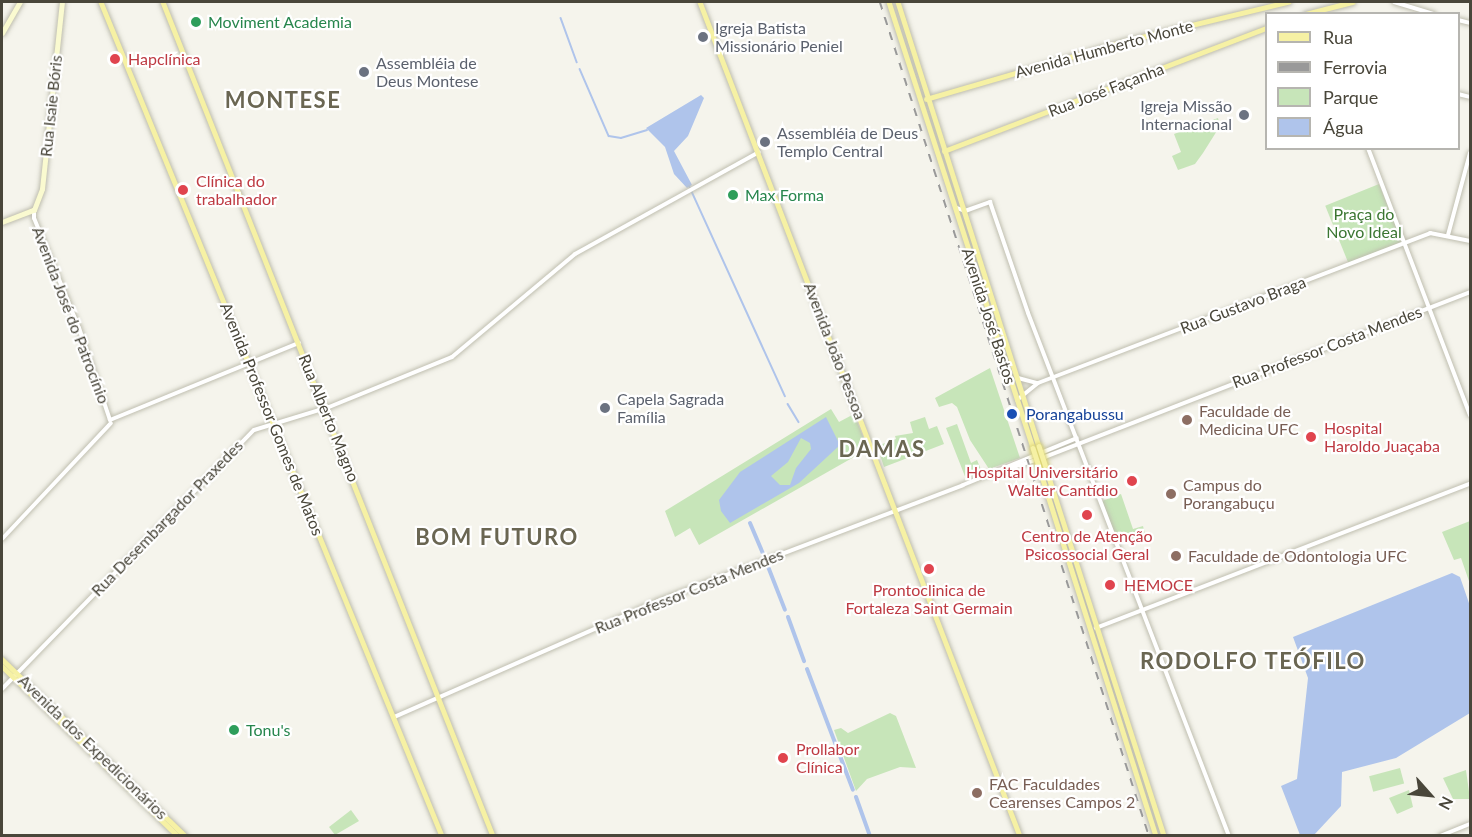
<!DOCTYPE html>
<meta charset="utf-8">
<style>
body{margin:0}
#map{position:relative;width:1472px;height:837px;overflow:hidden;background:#f5f4ec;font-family:Lato,sans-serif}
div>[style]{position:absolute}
.green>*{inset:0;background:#c7e5b9;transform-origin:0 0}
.water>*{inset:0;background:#afc4eb}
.stream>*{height:1.5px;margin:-0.75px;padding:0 0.75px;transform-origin:0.75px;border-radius:0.75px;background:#afc4eb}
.canal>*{height:4px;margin:-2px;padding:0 2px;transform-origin:2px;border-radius:2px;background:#afc4eb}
.roads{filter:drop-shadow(0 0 2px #bfbeaf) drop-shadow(0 0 2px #bfbeaf)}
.tertiary>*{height:4px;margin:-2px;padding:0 2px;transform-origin:2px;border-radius:2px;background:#fff}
.secondary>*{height:4.5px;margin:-2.25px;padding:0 2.25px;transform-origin:2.25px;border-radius:2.25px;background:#fafad0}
.primary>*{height:4.5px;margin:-2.25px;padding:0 2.25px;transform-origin:2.25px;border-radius:2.25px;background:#f6f1a4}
.rail>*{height:1.5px;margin-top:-0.75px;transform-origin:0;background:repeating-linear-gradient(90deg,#999 0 8px,transparent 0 16px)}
.bridges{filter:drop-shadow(0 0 2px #dad375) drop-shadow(0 0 2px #dad375)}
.primary-bridge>*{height:4.5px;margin:-2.25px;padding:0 2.25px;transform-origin:2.25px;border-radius:2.25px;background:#f6f1a4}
.dots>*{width:16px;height:16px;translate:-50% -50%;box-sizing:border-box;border:3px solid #fff;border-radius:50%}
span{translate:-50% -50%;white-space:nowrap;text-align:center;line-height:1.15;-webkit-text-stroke:4.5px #fff;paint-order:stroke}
.leisure-label{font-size:16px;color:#27864d}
.left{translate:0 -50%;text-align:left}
.worship-label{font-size:16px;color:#5b616d}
.right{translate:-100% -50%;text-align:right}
.street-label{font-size:16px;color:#49463a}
.health-label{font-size:16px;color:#be3a42}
.park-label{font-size:16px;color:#3b7632}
.education-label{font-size:16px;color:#785e54}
.transit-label{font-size:16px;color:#164399}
.district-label{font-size:22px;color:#6a6652;font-weight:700;letter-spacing:1.5px}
.frame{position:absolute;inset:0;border:3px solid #49463a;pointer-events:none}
.legend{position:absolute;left:1265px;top:12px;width:195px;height:138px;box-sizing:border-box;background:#fff;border:2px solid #b6b5b0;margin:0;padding:8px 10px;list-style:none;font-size:18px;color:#49463a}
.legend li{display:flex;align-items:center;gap:12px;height:30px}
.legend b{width:30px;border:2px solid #b6b5b0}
.north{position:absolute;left:1400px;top:765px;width:60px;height:60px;-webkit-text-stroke:4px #fff;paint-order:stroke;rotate:117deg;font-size:16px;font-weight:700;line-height:24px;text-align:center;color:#49463a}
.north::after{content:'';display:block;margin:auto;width:21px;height:27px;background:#49463a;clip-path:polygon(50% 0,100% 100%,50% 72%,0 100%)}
</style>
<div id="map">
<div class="green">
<div style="clip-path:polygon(1218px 118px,1220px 126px,1203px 153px,1195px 164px,1178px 170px,1172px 156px,1181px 152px,1174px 134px)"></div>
<div style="left:1379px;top:184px;width:62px;height:58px;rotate:68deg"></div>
<div style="clip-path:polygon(990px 368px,1020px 458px,989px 469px,970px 440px,957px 407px,952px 403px,939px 407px,935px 398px)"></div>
<div style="clip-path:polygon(831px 409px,839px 422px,854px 414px,868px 449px,699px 545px,690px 528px,675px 537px,665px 511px)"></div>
<div style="clip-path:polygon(925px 417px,929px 429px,937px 426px,944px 444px,884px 467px,877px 446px,896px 439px,895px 436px,913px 433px,910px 422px)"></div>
<div style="clip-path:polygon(957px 424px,971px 463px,977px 460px,982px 472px,966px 479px,946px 428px)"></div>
<div style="clip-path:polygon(1121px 494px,1133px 529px,1143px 526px,1145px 534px,1118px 544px,1102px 501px)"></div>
<div style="clip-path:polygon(1470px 521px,1470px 584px,1461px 558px,1454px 560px,1442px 532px)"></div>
<div style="clip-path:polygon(890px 713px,896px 716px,916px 768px,900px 767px,867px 779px,856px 791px,834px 730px,841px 728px,848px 733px)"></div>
<div style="left:1400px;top:768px;width:16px;height:32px;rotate:75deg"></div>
<div style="clip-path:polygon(1466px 770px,1470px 799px,1453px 799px,1443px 778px)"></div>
<div style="clip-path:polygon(1409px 790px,1413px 807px,1397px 814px,1389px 798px)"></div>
<div style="clip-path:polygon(351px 810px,359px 821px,335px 835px,329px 827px)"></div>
</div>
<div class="water">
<div style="clip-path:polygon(701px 95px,704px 98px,688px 136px,674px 151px,692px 185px,687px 188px,674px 174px,665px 147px,646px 128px)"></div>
<div style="clip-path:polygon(evenodd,826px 417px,840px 445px,799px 483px,730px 523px,721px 511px,719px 500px,740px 472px,826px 417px,801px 438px,810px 443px,811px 449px,796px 468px,790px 485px,780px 485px,771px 476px,788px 462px,801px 438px)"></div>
<div style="clip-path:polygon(1452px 573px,1460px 577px,1470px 606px,1470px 713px,1396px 758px,1342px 772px,1341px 806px,1314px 835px,1300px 835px,1281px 786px,1297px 779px,1308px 678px,1293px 637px)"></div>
</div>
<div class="stream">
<div style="left:561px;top:18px;width:47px;rotate:70deg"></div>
<div style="left:580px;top:69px;width:73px;rotate:66.6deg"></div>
<div style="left:609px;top:136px;width:12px;rotate:9deg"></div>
<div style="left:621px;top:138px;width:27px;rotate:-17deg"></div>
<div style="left:689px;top:185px;width:232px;rotate:65.5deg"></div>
<div style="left:788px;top:404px;width:21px;rotate:59deg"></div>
</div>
<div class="canal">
<div style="left:750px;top:523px;width:38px;rotate:67deg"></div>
<div style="left:767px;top:564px;width:49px;rotate:68.6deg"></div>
<div style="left:788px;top:617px;width:47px;rotate:70deg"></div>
<div style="left:807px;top:669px;width:129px;rotate:69.2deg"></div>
<div style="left:856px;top:797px;width:41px;rotate:70.3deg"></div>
</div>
<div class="roads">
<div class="tertiary">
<div style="left:1394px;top:2px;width:42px;rotate:16.7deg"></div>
<div style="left:1458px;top:20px;width:12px;rotate:14deg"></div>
<div style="left:1458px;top:94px;width:12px;rotate:14deg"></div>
<div style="left:1368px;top:148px;width:286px;rotate:69.1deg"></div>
<div style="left:957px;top:208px;width:9px;rotate:21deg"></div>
<div style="left:965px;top:211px;width:27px;rotate:-20deg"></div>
<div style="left:990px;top:202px;width:117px;rotate:71.1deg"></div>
<div style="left:1028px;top:313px;width:560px;rotate:68.98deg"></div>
<div style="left:34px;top:210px;width:8px;rotate:90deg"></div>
<div style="left:34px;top:218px;width:119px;rotate:67.8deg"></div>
<div style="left:79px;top:328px;width:97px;rotate:71.4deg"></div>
<div style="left:110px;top:420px;width:204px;rotate:-22.2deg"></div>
<div style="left:1448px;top:235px;width:85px;rotate:-75deg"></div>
<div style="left:1018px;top:378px;width:20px;rotate:15deg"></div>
<div style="left:1017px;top:400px;width:27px;rotate:-39deg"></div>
<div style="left:1038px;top:383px;width:420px;rotate:-20.9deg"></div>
<div style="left:1430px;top:233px;width:41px;rotate:11.3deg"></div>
<div style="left:988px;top:475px;width:60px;rotate:-17.5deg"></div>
<div style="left:1045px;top:457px;width:456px;rotate:-21.2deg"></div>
<div style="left:2px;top:539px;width:159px;rotate:-46.8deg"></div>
<div style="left:1096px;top:628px;width:401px;rotate:-21.1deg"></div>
<div style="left:2px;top:689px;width:361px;rotate:-45.8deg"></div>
<div style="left:254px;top:430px;width:78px;rotate:-17deg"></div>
<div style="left:329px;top:407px;width:133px;rotate:-22.1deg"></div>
<div style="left:452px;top:357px;width:160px;rotate:-39.9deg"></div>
<div style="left:575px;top:254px;width:210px;rotate:-29deg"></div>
<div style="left:394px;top:717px;width:288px;rotate:-23.7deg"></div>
<div style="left:658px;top:601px;width:326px;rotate:-20.8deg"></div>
<div style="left:963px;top:485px;width:123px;rotate:-22.4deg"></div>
<div style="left:1440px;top:836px;width:32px;rotate:-22deg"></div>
</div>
<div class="secondary">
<div style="left:2px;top:33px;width:36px;rotate:-60deg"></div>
<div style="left:2px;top:222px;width:34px;rotate:-21deg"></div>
<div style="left:34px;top:210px;width:22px;rotate:-69deg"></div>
<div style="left:42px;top:189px;width:188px;rotate:-83.9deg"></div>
</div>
<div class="primary">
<div style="left:101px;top:2px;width:901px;rotate:67.76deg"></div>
<div style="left:163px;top:2px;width:897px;rotate:68.41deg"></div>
<div style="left:700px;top:2px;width:893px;rotate:69.01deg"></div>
<div style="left:889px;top:2px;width:469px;rotate:72.1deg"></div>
<div style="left:898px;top:2px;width:466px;rotate:72.4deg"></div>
<div style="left:1305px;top:14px;width:49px;rotate:-14.3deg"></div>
<div style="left:926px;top:99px;width:207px;rotate:-16.2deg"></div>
<div style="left:1125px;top:41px;width:168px;rotate:-13.5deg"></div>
<div style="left:944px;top:151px;width:345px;rotate:-20.9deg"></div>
<div style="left:1045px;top:465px;width:390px;rotate:72.2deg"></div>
<div style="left:1039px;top:467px;width:387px;rotate:72.4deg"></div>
<div style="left:2px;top:659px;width:255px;rotate:44deg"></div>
<div style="left:2px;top:666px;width:245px;rotate:44deg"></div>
</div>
</div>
<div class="rail">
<div style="left:880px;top:2px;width:876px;rotate:72.12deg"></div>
</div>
<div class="bridges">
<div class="primary-bridge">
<div style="left:1039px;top:446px;width:20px;rotate:72deg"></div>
<div style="left:1033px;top:448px;width:20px;rotate:72deg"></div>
</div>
</div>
<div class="dots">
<div style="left:196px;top:22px;background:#2e9e5b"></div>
<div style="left:703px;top:37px;background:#6b7280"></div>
<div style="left:115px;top:59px;background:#e0444e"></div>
<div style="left:364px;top:72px;background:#6b7280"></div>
<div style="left:1244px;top:115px;background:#6b7280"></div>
<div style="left:765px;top:142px;background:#6b7280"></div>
<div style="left:183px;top:190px;background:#e0444e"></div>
<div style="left:733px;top:195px;background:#2e9e5b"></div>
<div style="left:605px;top:408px;background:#6b7280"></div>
<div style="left:1012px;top:414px;background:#1a4fb4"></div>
<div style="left:1187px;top:420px;background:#8d6e63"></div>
<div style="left:1311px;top:437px;background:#e0444e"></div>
<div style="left:1132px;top:481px;background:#e0444e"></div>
<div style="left:1171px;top:494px;background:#8d6e63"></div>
<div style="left:1087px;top:515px;background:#e0444e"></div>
<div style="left:1176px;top:556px;background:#8d6e63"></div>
<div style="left:929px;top:569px;background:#e0444e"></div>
<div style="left:1110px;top:585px;background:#e0444e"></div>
<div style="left:234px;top:730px;background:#2e9e5b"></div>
<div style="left:783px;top:758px;background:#e0444e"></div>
<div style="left:977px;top:793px;background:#8d6e63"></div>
</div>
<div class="leisure-label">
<span class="left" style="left:208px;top:22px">Moviment Academia</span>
<span class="left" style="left:745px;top:195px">Max Forma</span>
<span class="left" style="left:246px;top:730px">Tonu's</span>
</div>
<div class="worship-label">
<span class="left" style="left:715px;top:37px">Igreja Batista<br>Missionário Peniel</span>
<span class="left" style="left:376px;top:72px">Assembléia de<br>Deus Montese</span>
<span class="right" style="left:1232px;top:115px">Igreja Missão<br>Internacional</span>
<span class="left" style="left:777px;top:142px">Assembléia de Deus<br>Templo Central</span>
<span class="left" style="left:617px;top:408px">Capela Sagrada<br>Família</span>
</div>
<div class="street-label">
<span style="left:1104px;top:49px;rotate:-15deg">Avenida Humberto Monte</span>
<span style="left:1106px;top:90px;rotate:-21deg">Rua José Façanha</span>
<span style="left:51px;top:106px;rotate:-84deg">Rua Isaie Bóris</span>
<span style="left:1243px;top:305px;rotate:-21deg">Rua Gustavo Braga</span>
<span style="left:71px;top:315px;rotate:69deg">Avenida José do Patrocínio</span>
<span style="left:989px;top:316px;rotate:72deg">Avenida José Bastos</span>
<span style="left:1327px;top:347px;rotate:-21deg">Rua Professor Costa Mendes</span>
<span style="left:835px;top:351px;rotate:69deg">Avenida João Pessoa</span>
<span style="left:329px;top:418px;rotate:68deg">Rua Alberto Magno</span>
<span style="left:272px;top:419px;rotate:68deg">Avenida Professor Gomes de Matos</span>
<span style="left:167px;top:518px;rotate:-46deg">Rua Desembargador Praxedes</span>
<span style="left:689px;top:591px;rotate:-22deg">Rua Professor Costa Mendes</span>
<span style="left:93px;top:747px;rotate:44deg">Avenida dos Expedicionários</span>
</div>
<div class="health-label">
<span class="left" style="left:128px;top:59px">Hapclínica</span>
<span class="left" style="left:196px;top:190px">Clínica do<br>trabalhador</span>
<span class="left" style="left:1324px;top:437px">Hospital<br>Haroldo Juaçaba</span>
<span class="right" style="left:1118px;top:481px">Hospital Universitário<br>Walter Cantídio</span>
<span style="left:1087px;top:545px">Centro de Atenção<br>Psicossocial Geral</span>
<span class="left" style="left:1124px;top:585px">HEMOCE</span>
<span style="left:929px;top:599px">Prontoclinica de<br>Fortaleza Saint Germain</span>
<span class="left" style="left:796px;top:758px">Prollabor<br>Clínica</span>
</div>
<div class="park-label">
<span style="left:1364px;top:223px">Praça do<br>Novo Ideal</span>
</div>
<div class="education-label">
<span class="left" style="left:1199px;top:420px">Faculdade de<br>Medicina UFC</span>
<span class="left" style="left:1183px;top:494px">Campus do<br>Porangabuçu</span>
<span class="left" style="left:1188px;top:556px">Faculdade de Odontologia UFC</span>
<span class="left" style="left:989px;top:793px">FAC Faculdades<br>Cearenses Campos 2</span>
</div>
<div class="transit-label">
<span class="left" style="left:1026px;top:414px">Porangabussu</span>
</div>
<div class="district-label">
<span style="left:283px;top:100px">MONTESE</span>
<span style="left:882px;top:449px">DAMAS</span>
<span style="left:497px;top:537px">BOM FUTURO</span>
<span style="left:1253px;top:661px">RODOLFO TEÓFILO</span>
</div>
<div class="frame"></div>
<ul class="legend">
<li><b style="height:8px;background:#f6f1a4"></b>Rua</li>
<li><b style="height:8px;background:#999"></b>Ferrovia</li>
<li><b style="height:16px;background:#c7e5b9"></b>Parque</li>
<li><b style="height:16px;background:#afc4eb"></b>Água</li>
</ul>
<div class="north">N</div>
</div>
